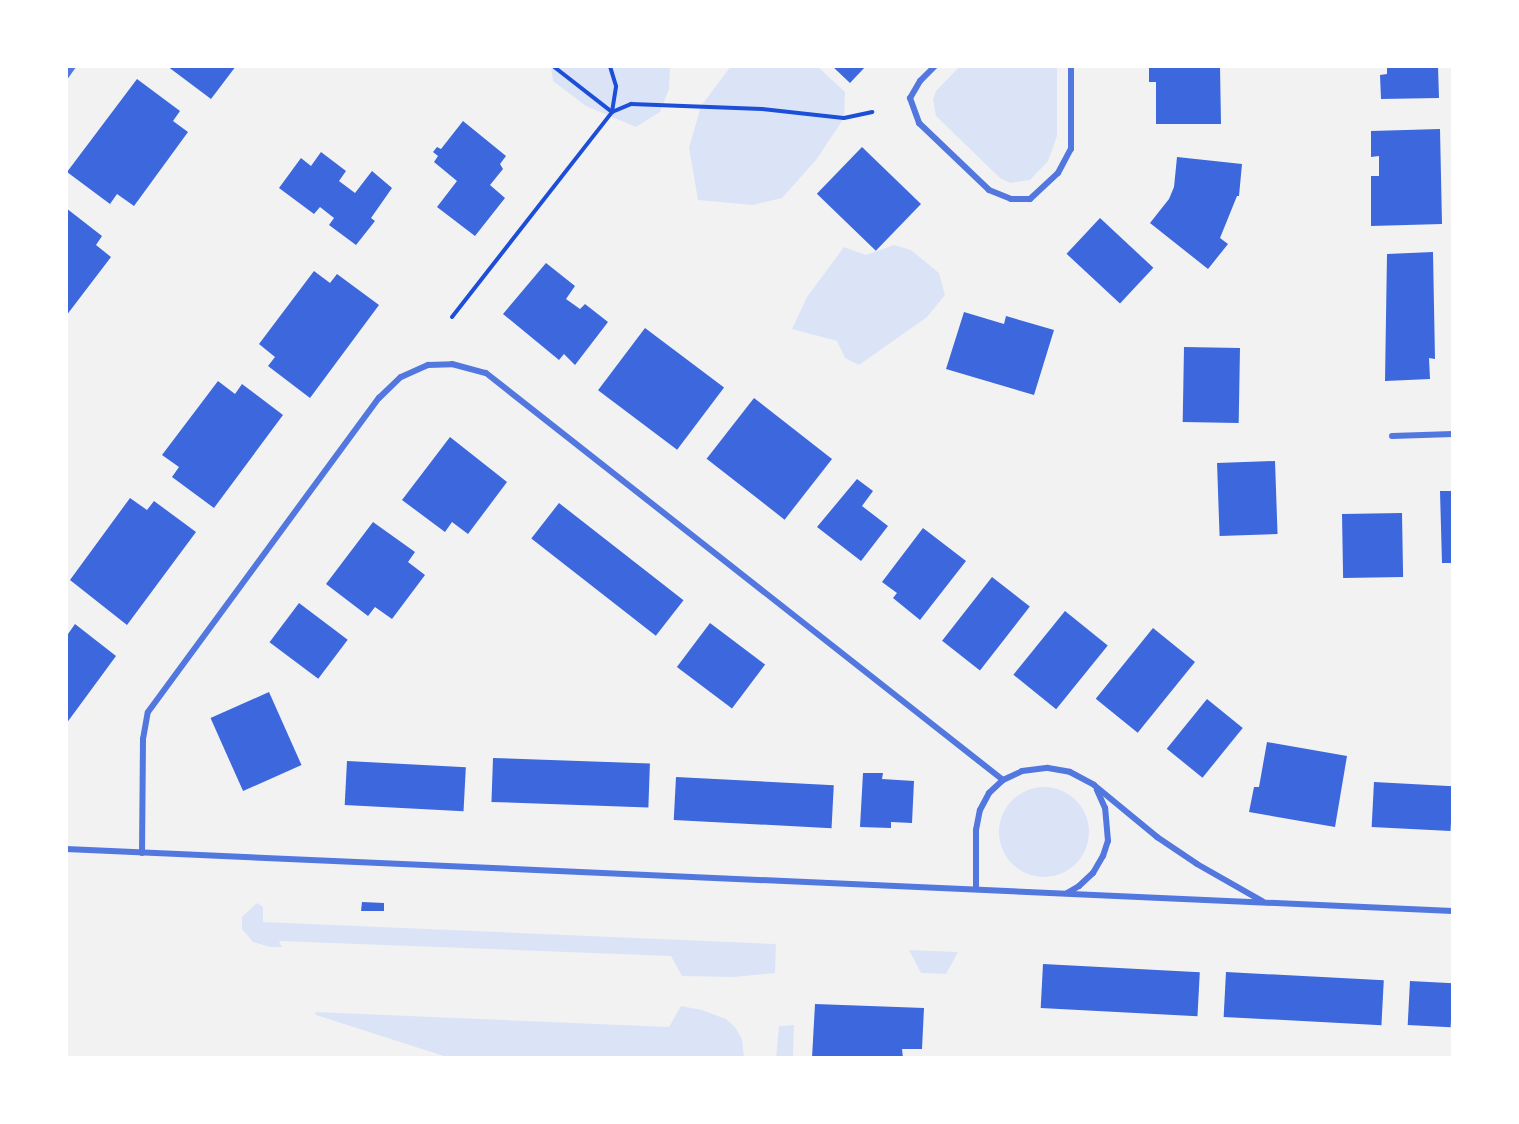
<!DOCTYPE html>
<style>
body{margin:0}
#map{position:relative;width:1519px;height:1124px;overflow:hidden;background:#f2f2f2;font-family:Quicksand,sans-serif}
div>[style]{position:absolute}
.green>*{inset:0;background:#dbe4f7}
.round{border-radius:50%}
.building>*{inset:0;background:#3d67dc;transform-origin:0 0}
.path>*{height:4px;margin:-2px;padding:0 2px;transform-origin:2px;border-radius:2px;background:#1d4ed8}
.minor>*{height:6px;margin:-3px;padding:0 3px;transform-origin:3px;border-radius:3px;background:#5277de}
span{translate:-50% -50%;white-space:nowrap;text-align:center;line-height:1.15;-webkit-text-stroke:5px #fff;paint-order:stroke}
.frame{position:absolute;inset:0;border:68px solid #fff;pointer-events:none}
</style>
<div id="map">
<div class="green">
<div style="clip-path:polygon(551px 66px,670px 66px,669px 89px,660px 112px,636px 127px,586px 106px,553px 81px)"></div>
<div style="clip-path:polygon(731px 66px,817px 66px,845px 92px,844px 118px,816px 160px,782px 198px,753px 205px,698px 200px,689px 148px,701px 106px)"></div>
<div style="clip-path:polygon(960px 66px,1057px 66px,1057px 136px,1048px 161px,1030px 180px,1010px 183px,1000px 178px,936px 116px,933px 100px,936px 91px)"></div>
<div style="clip-path:polygon(894px 245px,911px 250px,939px 273px,945px 295px,927px 317px,859px 365px,845px 358px,837px 341px,792px 329px,807px 297px,844px 247px,866px 255px)"></div>
<div class="round" style="left:999px;top:787px;width:90px;height:90px"></div>
<div style="clip-path:polygon(257px 903px,263px 907px,263px 922px,776px 944px,775px 973px,734px 977px,682px 976px,671px 956px,279px 941px,282px 947px,270px 947px,253px 942px,242px 929px,242px 917px)"></div>
<div style="clip-path:polygon(909px 950px,958px 952px,946px 974px,921px 973px)"></div>
<div style="clip-path:polygon(681px 1006px,702px 1010px,726px 1019px,735px 1027px,742px 1039px,744px 1058px,450px 1058px,316px 1015px,315px 1012px,669px 1027px)"></div>
<div style="clip-path:polygon(794px 1025px,793px 1058px,776px 1058px,779px 1026px)"></div>
</div>
<div class="building">
<div style="clip-path:polygon(167px 66px,236px 66px,211px 99px)"></div>
<div style="clip-path:polygon(832px 66px,866px 66px,850px 83px)"></div>
<div style="clip-path:polygon(1149px 66px,1220px 66px,1221px 124px,1156px 124px,1156px 82px,1149px 82px)"></div>
<div style="clip-path:polygon(1387px 66px,1438px 66px,1439px 98px,1381px 99px,1380px 75px,1387px 74px)"></div>
<div style="clip-path:polygon(137px 79px,180px 111px,173px 121px,188px 132px,134px 206px,117px 194px,110px 204px,67px 172px)"></div>
<div style="clip-path:polygon(463px 121px,506px 156px,500px 164px,503px 169px,490px 185px,505px 198px,475px 236px,437px 207px,457px 181px,434px 162px,438px 156px,433px 152px,437px 147px,441px 149px)"></div>
<div style="clip-path:polygon(1440px 129px,1442px 224px,1371px 226px,1371px 176px,1379px 176px,1379px 156px,1371px 157px,1371px 131px)"></div>
<div style="left:862px;top:147px;width:82px;height:65px;rotate:44deg"></div>
<div style="clip-path:polygon(321px 152px,346px 171px,339px 181px,355px 193px,372px 171px,392px 188px,371px 218px,375px 221px,356px 245px,329px 225px,334px 218px,320px 207px,314px 214px,279px 188px,301px 158px,311px 166px)"></div>
<div style="clip-path:polygon(1177px 157px,1242px 164px,1239px 196px,1237px 196px,1220px 238px,1228px 244px,1208px 269px,1150px 223px,1169px 199px,1174px 187px)"></div>
<div style="clip-path:polygon(66px 208px,102px 236px,96px 245px,111px 257px,66px 316px)"></div>
<div style="left:1100px;top:218px;width:73px;height:49px;rotate:43deg"></div>
<div style="clip-path:polygon(1433px 252px,1435px 359px,1429px 358px,1430px 379px,1385px 381px,1387px 254px)"></div>
<div style="clip-path:polygon(546px 263px,575px 286px,566px 299px,580px 309px,585px 304px,608px 322px,575px 365px,564px 354px,559px 360px,503px 314px)"></div>
<div style="clip-path:polygon(314px 271px,330px 283px,337px 274px,379px 305px,310px 398px,268px 366px,275px 357px,259px 344px)"></div>
<div style="clip-path:polygon(964px 312px,1004px 324px,1006px 316px,1054px 330px,1034px 395px,946px 369px)"></div>
<div style="left:645px;top:328px;width:99px;height:78px;rotate:37deg"></div>
<div style="left:1184px;top:347px;width:56px;height:75px;rotate:1deg"></div>
<div style="clip-path:polygon(218px 381px,235px 394px,242px 384px,283px 415px,214px 508px,172px 477px,179px 467px,162px 455px)"></div>
<div style="left:754px;top:398px;width:99px;height:77px;rotate:38deg"></div>
<div style="clip-path:polygon(450px 437px,507px 482px,468px 534px,452px 522px,445px 532px,402px 500px)"></div>
<div style="left:1275px;top:461px;width:73px;height:58px;rotate:88deg"></div>
<div style="clip-path:polygon(857px 479px,873px 491px,862px 506px,888px 526px,861px 561px,817px 527px)"></div>
<div style="clip-path:polygon(1440px 491px,1453px 491px,1453px 563px,1442px 563px)"></div>
<div style="clip-path:polygon(130px 498px,147px 510px,154px 501px,196px 532px,127px 625px,70px 580px)"></div>
<div style="left:559px;top:503px;width:158px;height:45px;rotate:38deg"></div>
<div style="left:1402px;top:513px;width:64px;height:60px;rotate:89deg"></div>
<div style="clip-path:polygon(373px 522px,415px 552px,408px 562px,425px 575px,392px 619px,375px 607px,368px 616px,326px 584px)"></div>
<div style="clip-path:polygon(923px 528px,966px 561px,920px 620px,893px 598px,897px 593px,882px 582px)"></div>
<div style="left:992px;top:577px;width:48px;height:81px;rotate:38deg"></div>
<div style="left:299px;top:603px;width:61px;height:49px;rotate:37deg"></div>
<div style="left:1065px;top:611px;width:55px;height:82px;rotate:39deg"></div>
<div style="left:710px;top:623px;width:69px;height:55px;rotate:37deg"></div>
<div style="clip-path:polygon(75px 624px,116px 656px,66px 724px,66px 633px,68px 634px)"></div>
<div style="left:1153px;top:628px;width:54px;height:91px;rotate:39deg"></div>
<div style="left:269px;top:692px;width:80px;height:64px;rotate:66deg"></div>
<div style="left:1207px;top:699px;width:46px;height:64px;rotate:39deg"></div>
<div style="clip-path:polygon(1267px 742px,1347px 756px,1335px 827px,1249px 812px,1254px 787px,1259px 787px)"></div>
<div style="left:493px;top:758px;width:157px;height:44px;rotate:2deg"></div>
<div style="left:347px;top:761px;width:119px;height:44px;rotate:3deg"></div>
<div style="clip-path:polygon(863px 773px,883px 773px,882px 779px,914px 781px,912px 823px,891px 822px,891px 828px,860px 827px)"></div>
<div style="left:676px;top:777px;width:158px;height:43px;rotate:3deg"></div>
<div style="left:1374px;top:782px;width:79px;height:45px;rotate:3deg"></div>
<div style="clip-path:polygon(362px 902px,384px 903px,384px 911px,361px 911px)"></div>
<div style="left:1043px;top:964px;width:157px;height:44px;rotate:3deg"></div>
<div style="left:1226px;top:972px;width:158px;height:45px;rotate:3deg"></div>
<div style="left:1410px;top:981px;width:43px;height:44px;rotate:3deg"></div>
<div style="clip-path:polygon(815px 1004px,924px 1008px,922px 1049px,902px 1049px,903px 1058px,812px 1058px)"></div>
</div>
<div class="path">
<div style="left:553px;top:66px;width:75px;rotate:37.9deg"></div>
<div style="left:612px;top:112px;width:21px;rotate:-23deg"></div>
<div style="left:631px;top:104px;width:131px;rotate:2.2deg"></div>
<div style="left:762px;top:109px;width:82px;rotate:6.3deg"></div>
<div style="left:844px;top:118px;width:29px;rotate:-12deg"></div>
<div style="left:452px;top:317px;width:260px;rotate:-52deg"></div>
<div style="left:612px;top:112px;width:26px;rotate:-81deg"></div>
<div style="left:616px;top:86px;width:21px;rotate:-107deg"></div>
</div>
<div class="minor">
<div style="left:935px;top:66px;width:21px;rotate:135deg"></div>
<div style="left:920px;top:81px;width:20px;rotate:120deg"></div>
<div style="left:910px;top:98px;width:27px;rotate:70deg"></div>
<div style="left:919px;top:123px;width:97px;rotate:43.7deg"></div>
<div style="left:989px;top:190px;width:24px;rotate:22deg"></div>
<div style="left:1011px;top:199px;width:19px"></div>
<div style="left:1030px;top:199px;width:38px;rotate:-43deg"></div>
<div style="left:1058px;top:173px;width:27px;rotate:-62deg"></div>
<div style="left:1071px;top:149px;width:83px;rotate:-90deg"></div>
<div style="left:66px;top:76px;width:12px;rotate:-55deg"></div>
<div style="left:1392px;top:436px;width:61px;rotate:-1.9deg"></div>
<div style="left:66px;top:849px;width:1388px;rotate:2.56deg"></div>
<div style="left:142px;top:853px;width:114px;rotate:-89.5deg"></div>
<div style="left:143px;top:739px;width:27px;rotate:-80deg"></div>
<div style="left:148px;top:712px;width:390px;rotate:-53.7deg"></div>
<div style="left:379px;top:398px;width:30px;rotate:-44deg"></div>
<div style="left:401px;top:377px;width:30px;rotate:-24deg"></div>
<div style="left:428px;top:365px;width:24px;rotate:-2deg"></div>
<div style="left:452px;top:364px;width:35px;rotate:15deg"></div>
<div style="left:486px;top:373px;width:658px;rotate:38.21deg"></div>
<div style="left:976px;top:889px;width:59px;rotate:-90deg"></div>
<div style="left:976px;top:830px;width:20px;rotate:-79deg"></div>
<div style="left:980px;top:810px;width:19px;rotate:-62deg"></div>
<div style="left:989px;top:793px;width:19px;rotate:-43deg"></div>
<div style="left:1003px;top:780px;width:21px;rotate:-25deg"></div>
<div style="left:1022px;top:771px;width:26px;rotate:-7deg"></div>
<div style="left:1048px;top:768px;width:22px;rotate:10deg"></div>
<div style="left:1070px;top:772px;width:27px;rotate:28deg"></div>
<div style="left:1094px;top:785px;width:82px;rotate:39.5deg"></div>
<div style="left:1157px;top:837px;width:48px;rotate:34deg"></div>
<div style="left:1197px;top:864px;width:75px;rotate:29.6deg"></div>
<div style="left:1067px;top:893px;width:14px;rotate:-30deg"></div>
<div style="left:1079px;top:886px;width:19px;rotate:-43deg"></div>
<div style="left:1093px;top:873px;width:20px;rotate:-60deg"></div>
<div style="left:1103px;top:856px;width:16px;rotate:-72deg"></div>
<div style="left:1108px;top:841px;width:33px;rotate:-95deg"></div>
<div style="left:1105px;top:808px;width:20px;rotate:-114deg"></div>
</div>
<div class="frame"></div>
</div>
